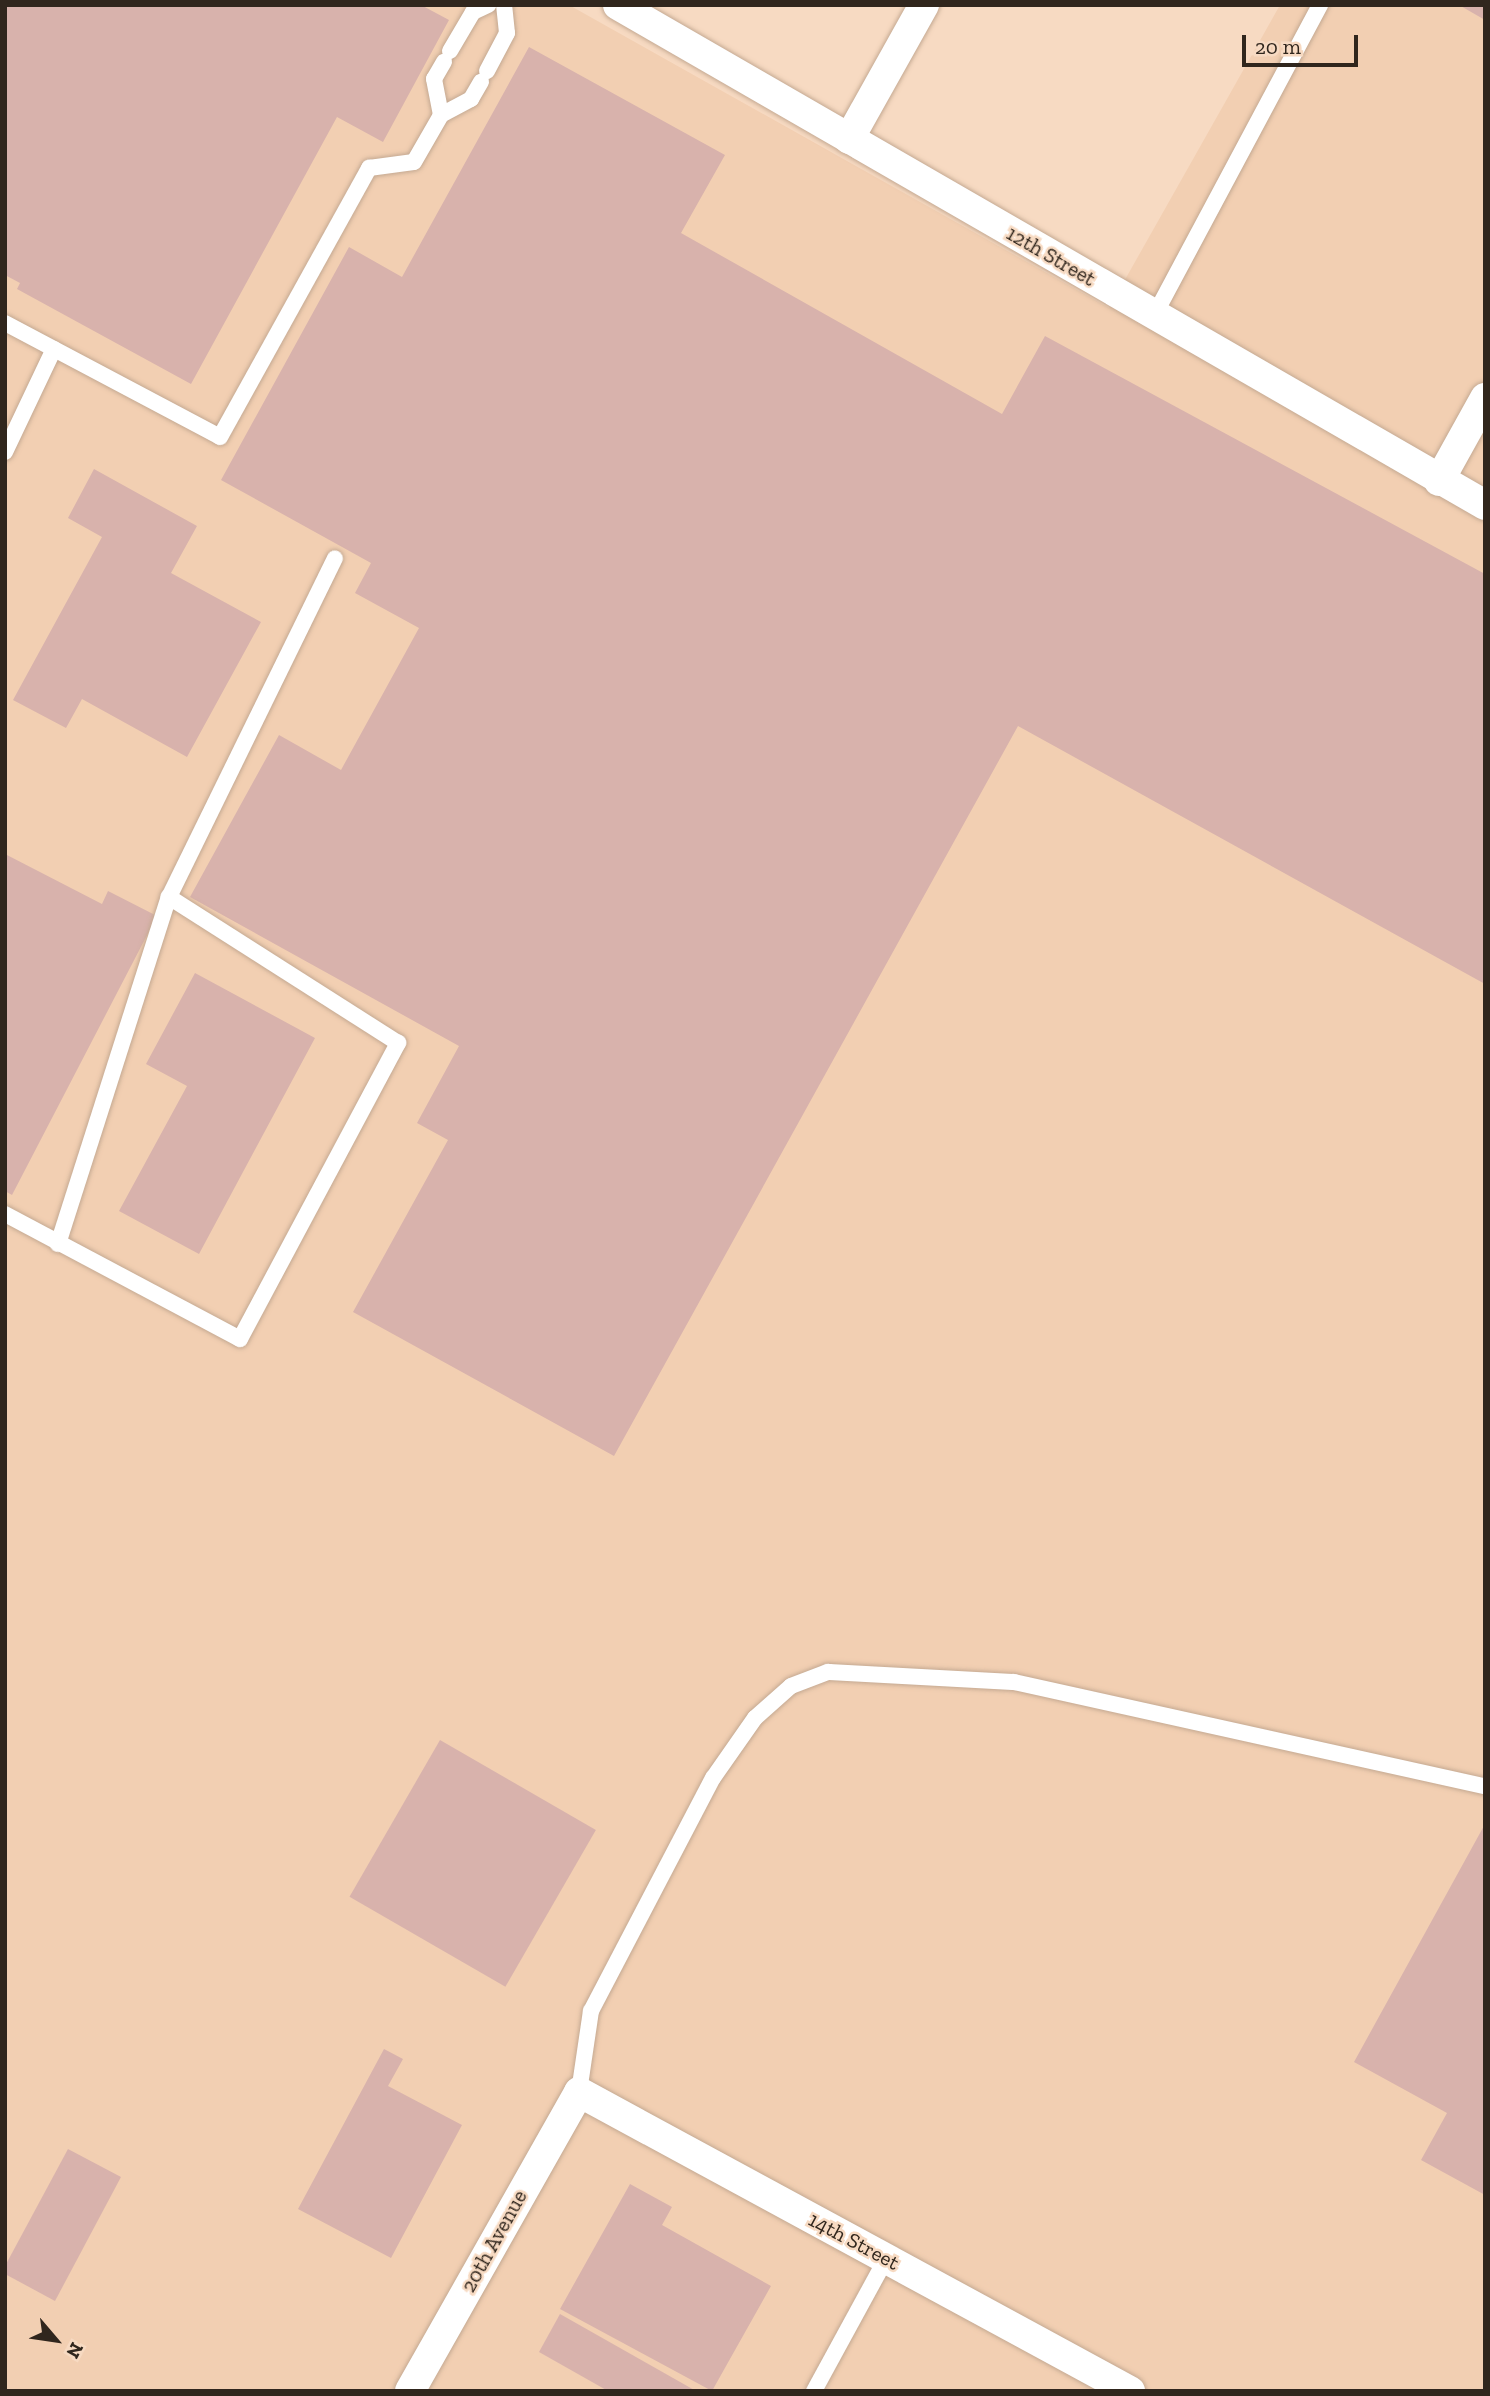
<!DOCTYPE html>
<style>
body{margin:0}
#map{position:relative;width:1490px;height:2396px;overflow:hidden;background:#f7dac2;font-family:"Zilla Slab",serif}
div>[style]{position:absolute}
.built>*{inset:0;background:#f2cfb2}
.building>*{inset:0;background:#d8b2ac;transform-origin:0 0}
.roads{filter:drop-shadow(0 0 2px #c4a992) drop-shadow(0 0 2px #c4a992)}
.service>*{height:16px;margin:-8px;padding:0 8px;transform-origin:8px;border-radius:8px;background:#fff}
.minor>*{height:30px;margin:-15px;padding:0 15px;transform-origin:15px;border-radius:15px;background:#fff}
span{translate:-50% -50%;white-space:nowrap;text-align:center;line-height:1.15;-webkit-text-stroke:5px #f7dac2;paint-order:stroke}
.street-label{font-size:21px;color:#30261d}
.frame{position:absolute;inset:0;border:7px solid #30261d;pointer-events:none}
.north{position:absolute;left:21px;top:2305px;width:70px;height:70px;-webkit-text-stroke:5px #f7dac2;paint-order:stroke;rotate:119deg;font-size:19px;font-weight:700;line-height:28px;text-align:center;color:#30261d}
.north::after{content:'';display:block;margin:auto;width:24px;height:32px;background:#30261d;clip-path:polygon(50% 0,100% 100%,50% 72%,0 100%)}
.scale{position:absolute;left:1242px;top:35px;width:116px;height:32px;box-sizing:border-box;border:4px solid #30261d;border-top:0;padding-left:9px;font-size:21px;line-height:24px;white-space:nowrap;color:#30261d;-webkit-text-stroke:5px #f7dac2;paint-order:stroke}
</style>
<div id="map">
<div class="built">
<div style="clip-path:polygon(5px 5px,569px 5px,1109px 308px,1280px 5px,1485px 5px,1485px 2391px,5px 2391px)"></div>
</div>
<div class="building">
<div style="clip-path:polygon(5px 5px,421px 5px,449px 20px,383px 142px,337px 117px,191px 384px,17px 289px,20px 283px,5px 275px)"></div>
<div style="clip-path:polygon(1459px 5px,1485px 5px,1485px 20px)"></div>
<div style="clip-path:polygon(529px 47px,725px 155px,681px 233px,1002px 414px,1045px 336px,1485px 574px,1485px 984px,1018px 726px,614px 1456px,353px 1312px,448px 1140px,417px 1123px,459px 1046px,190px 897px,279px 735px,341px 770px,419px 628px,355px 593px,371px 563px,221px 480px,349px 247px,402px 277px)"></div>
<div style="clip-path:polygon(94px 469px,197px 526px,171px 573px,261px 622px,187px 757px,82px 699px,66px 728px,13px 700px,102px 537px,68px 518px)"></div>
<div style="clip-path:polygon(5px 854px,102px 904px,108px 891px,157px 916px,12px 1195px,5px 1191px)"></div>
<div style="clip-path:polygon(195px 973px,315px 1038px,199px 1254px,119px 1211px,187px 1086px,146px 1064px)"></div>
<div style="left:440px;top:1740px;width:180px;height:181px;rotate:30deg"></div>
<div style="clip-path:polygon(1485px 1824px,1485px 2195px,1421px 2160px,1447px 2113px,1354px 2062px)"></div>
<div style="clip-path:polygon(384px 2049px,403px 2059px,388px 2086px,462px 2125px,391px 2258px,298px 2209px)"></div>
<div style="clip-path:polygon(68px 2149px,121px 2177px,55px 2301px,5px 2274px,5px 2266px)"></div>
<div style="clip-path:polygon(630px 2184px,672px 2207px,662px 2225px,771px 2286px,712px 2391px,560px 2309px)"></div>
<div style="clip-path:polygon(560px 2314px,696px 2391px,608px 2391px,539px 2352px)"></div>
</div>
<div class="roads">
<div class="service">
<div style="left:450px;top:51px;width:45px;rotate:-59.5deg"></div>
<div style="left:473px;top:12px;width:17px;rotate:-25deg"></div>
<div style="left:487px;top:71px;width:43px;rotate:-62.2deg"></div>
<div style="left:507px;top:33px;width:28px;rotate:-96deg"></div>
<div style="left:441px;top:115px;width:37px;rotate:-101deg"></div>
<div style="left:434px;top:79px;width:20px;rotate:-60deg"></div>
<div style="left:1154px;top:316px;width:353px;rotate:-61.9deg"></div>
<div style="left:5px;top:323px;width:243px;rotate:27.9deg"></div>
<div style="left:220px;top:437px;width:308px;rotate:-61deg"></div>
<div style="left:369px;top:168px;width:45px;rotate:-7.6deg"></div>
<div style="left:414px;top:162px;width:54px;rotate:-60.1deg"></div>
<div style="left:441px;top:115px;width:34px;rotate:-28deg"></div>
<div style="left:471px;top:99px;width:20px;rotate:-60deg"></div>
<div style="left:5px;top:452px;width:114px;rotate:-64.6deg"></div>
<div style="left:5px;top:1214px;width:266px;rotate:28deg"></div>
<div style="left:240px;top:1339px;width:336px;rotate:-61.9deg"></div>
<div style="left:398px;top:1043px;width:272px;rotate:-147.5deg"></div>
<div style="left:169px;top:897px;width:377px;rotate:-63.9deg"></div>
<div style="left:58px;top:1244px;width:364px;rotate:-72.3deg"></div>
<div style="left:579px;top:2092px;width:82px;rotate:-81.6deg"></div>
<div style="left:591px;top:2011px;width:263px;rotate:-62.4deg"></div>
<div style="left:713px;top:1778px;width:73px;rotate:-55deg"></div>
<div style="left:755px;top:1718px;width:48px;rotate:-41.6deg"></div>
<div style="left:791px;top:1686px;width:40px;rotate:-21deg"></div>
<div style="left:828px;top:1672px;width:186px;rotate:3.1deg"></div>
<div style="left:1014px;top:1682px;width:482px;rotate:12.5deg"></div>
<div style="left:814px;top:2391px;width:150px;rotate:-61.4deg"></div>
</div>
<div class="minor">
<div style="left:618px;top:5px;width:1001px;rotate:29.97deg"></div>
<div style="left:849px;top:139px;width:154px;rotate:-60.8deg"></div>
<div style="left:1439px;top:481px;width:95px;rotate:-61deg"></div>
<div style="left:410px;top:2391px;width:343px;rotate:-60.5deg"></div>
<div style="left:579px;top:2092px;width:627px;rotate:28.49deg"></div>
</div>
</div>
<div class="street-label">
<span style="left:1051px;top:256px;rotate:30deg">12th Street</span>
<span style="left:494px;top:2241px;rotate:-61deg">20th Avenue</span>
<span style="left:854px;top:2241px;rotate:28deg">14th Street</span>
</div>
<div class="frame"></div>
<div class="north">N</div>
<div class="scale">20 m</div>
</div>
